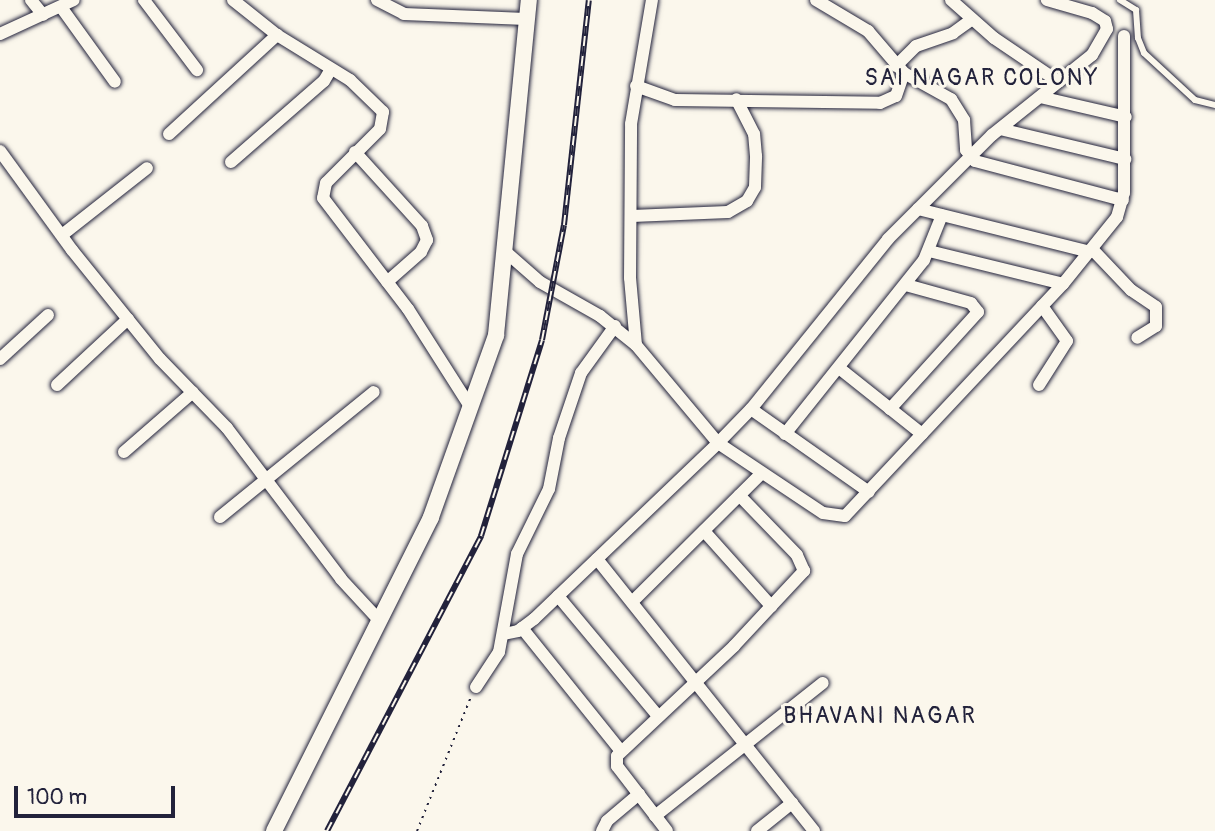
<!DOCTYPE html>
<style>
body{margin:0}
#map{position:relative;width:1215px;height:831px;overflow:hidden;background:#fbf7ec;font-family:Pangolin,sans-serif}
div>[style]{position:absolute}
.path>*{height:2px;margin-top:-1px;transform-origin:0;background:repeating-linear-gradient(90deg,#22223b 0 2px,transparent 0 7px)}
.roads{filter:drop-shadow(0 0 2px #22223b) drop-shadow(0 0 2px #22223b)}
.service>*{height:6px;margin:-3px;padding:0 3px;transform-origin:3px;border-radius:3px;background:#fbf7ec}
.minor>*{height:12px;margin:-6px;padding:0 6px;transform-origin:6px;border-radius:6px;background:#fbf7ec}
.tertiary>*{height:16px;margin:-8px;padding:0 8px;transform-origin:8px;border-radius:8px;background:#fbf7ec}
.rail>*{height:6px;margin-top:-3px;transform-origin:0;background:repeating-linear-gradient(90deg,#fbf7ec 0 10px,#22223b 0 20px);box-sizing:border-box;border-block:2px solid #22223b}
span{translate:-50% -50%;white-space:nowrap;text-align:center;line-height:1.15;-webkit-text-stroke:6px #fbf7ec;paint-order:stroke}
.neighbourhood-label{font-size:23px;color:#22223b;letter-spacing:2px}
.scale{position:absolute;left:14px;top:786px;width:161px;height:32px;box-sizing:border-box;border:4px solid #22223b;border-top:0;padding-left:9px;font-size:21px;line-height:24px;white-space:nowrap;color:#22223b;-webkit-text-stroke:5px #fbf7ec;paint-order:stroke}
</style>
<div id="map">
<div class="path">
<div style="left:417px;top:831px;width:144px;rotate:-68.1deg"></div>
</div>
<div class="roads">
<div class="service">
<div style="left:1120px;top:0;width:19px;rotate:32deg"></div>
<div style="left:1136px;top:10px;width:28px;rotate:86deg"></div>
<div style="left:1138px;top:38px;width:16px;rotate:68deg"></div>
<div style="left:1144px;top:53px;width:69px;rotate:42.7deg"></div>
<div style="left:1195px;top:100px;width:21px;rotate:14deg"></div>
</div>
<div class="minor">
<div style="left:31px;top:0;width:19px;rotate:51deg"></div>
<div style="left:144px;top:0;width:88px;rotate:52.9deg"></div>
<div style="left:233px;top:0;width:56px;rotate:38.5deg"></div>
<div style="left:277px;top:35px;width:86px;rotate:31.7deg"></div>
<div style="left:350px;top:80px;width:46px;rotate:44.1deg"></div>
<div style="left:383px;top:112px;width:17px;rotate:100deg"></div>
<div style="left:380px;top:129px;width:76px;rotate:135deg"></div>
<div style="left:326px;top:183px;width:15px;rotate:101deg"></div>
<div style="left:323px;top:198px;width:140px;rotate:52.6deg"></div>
<div style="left:408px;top:309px;width:117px;rotate:57.5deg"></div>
<div style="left:377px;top:0;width:30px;rotate:27deg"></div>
<div style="left:404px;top:14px;width:122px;rotate:2.3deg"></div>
<div style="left:816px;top:0;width:61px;rotate:30.8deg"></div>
<div style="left:868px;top:31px;width:55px;rotate:49.4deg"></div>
<div style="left:904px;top:73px;width:54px;rotate:29deg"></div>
<div style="left:951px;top:99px;width:25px;rotate:58deg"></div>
<div style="left:964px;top:120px;width:30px;rotate:86deg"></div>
<div style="left:966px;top:150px;width:14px;rotate:51deg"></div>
<div style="left:975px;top:161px;width:153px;rotate:14.8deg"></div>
<div style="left:951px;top:0;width:57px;rotate:41.5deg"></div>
<div style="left:994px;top:38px;width:78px;rotate:34.1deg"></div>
<div style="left:61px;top:7px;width:92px;rotate:54.2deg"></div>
<div style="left:0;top:34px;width:81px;rotate:-24.7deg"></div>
<div style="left:896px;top:66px;width:28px;rotate:-45deg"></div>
<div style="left:916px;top:46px;width:39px;rotate:-19deg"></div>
<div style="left:953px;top:33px;width:22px;rotate:-36deg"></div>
<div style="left:636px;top:86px;width:41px;rotate:19.7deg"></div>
<div style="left:675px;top:100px;width:205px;rotate:0.8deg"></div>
<div style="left:880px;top:103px;width:17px;rotate:-24deg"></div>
<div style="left:896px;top:96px;width:24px;rotate:-71deg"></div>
<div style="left:1040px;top:97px;width:88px;rotate:13.1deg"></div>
<div style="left:1000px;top:129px;width:129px;rotate:13.5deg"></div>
<div style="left:169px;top:134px;width:147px;rotate:-42.5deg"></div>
<div style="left:0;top:151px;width:122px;rotate:54deg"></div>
<div style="left:72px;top:250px;width:140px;rotate:51.1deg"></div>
<div style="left:160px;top:359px;width:96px;rotate:45.8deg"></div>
<div style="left:227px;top:428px;width:189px;rotate:52.9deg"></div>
<div style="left:341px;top:579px;width:56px;rotate:47.2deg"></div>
<div style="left:355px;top:152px;width:100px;rotate:47.8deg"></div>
<div style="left:422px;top:226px;width:15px;rotate:70deg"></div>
<div style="left:427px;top:240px;width:13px;rotate:117deg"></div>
<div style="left:421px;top:252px;width:45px;rotate:138.6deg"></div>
<div style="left:231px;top:162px;width:123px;rotate:-41.1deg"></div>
<div style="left:324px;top:81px;width:14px;rotate:-60deg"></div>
<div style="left:918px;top:209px;width:177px;rotate:14deg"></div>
<div style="left:632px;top:216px;width:96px;rotate:-2.4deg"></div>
<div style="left:728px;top:212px;width:22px;rotate:-30deg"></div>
<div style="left:747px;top:201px;width:16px;rotate:-60deg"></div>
<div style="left:755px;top:187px;width:31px;rotate:-88deg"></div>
<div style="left:756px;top:156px;width:22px;rotate:-95deg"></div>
<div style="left:754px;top:134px;width:39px;rotate:-117deg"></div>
<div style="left:62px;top:235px;width:108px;rotate:-38.2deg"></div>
<div style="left:1092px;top:249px;width:57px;rotate:46.4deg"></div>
<div style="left:1131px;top:290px;width:30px;rotate:34deg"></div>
<div style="left:1156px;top:307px;width:19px;rotate:90deg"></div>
<div style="left:1156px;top:326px;width:22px;rotate:148deg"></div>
<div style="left:929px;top:251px;width:138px;rotate:13.8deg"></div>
<div style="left:507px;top:253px;width:44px;rotate:41.3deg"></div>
<div style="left:540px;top:282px;width:69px;rotate:29.5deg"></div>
<div style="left:600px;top:316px;width:46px;rotate:38.9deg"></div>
<div style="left:636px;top:345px;width:128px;rotate:50.1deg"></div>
<div style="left:718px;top:443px;width:126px;rotate:33.7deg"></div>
<div style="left:823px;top:513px;width:22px;rotate:8deg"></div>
<div style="left:845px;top:516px;width:318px;rotate:-46.8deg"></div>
<div style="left:1063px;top:284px;width:86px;rotate:-51.1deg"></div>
<div style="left:1117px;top:217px;width:25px;rotate:-74deg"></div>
<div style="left:1124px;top:193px;width:157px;rotate:-90deg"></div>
<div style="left:636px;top:345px;width:67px;rotate:-95.1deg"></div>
<div style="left:630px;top:278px;width:154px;rotate:-89.6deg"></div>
<div style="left:631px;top:124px;width:126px;rotate:-80.4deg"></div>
<div style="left:0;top:359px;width:65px;rotate:-42.5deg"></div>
<div style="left:839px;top:368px;width:106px;rotate:38.5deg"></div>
<div style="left:57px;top:385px;width:97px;rotate:-42.9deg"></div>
<div style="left:1039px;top:385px;width:52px;rotate:-57.5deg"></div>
<div style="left:1067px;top:341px;width:43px;rotate:-125.5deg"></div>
<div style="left:751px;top:409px;width:144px;rotate:35.1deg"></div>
<div style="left:890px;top:409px;width:131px;rotate:-47.8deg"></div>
<div style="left:978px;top:312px;width:11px;rotate:-128deg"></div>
<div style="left:971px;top:303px;width:67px;rotate:-164.5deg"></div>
<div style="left:785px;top:434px;width:223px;rotate:-51.4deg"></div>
<div style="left:924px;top:260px;width:48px;rotate:-68.2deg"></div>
<div style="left:124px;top:452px;width:91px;rotate:-41deg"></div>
<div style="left:220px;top:517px;width:198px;rotate:-39.1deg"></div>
<div style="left:704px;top:531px;width:101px;rotate:48.2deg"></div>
<div style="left:597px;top:559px;width:348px;rotate:51.4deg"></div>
<div style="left:558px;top:596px;width:156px;rotate:50.2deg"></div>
<div style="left:632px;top:602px;width:183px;rotate:-44.8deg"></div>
<div style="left:522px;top:628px;width:158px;rotate:51.2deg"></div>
<div style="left:504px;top:634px;width:14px;rotate:-12deg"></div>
<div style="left:518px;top:631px;width:20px;rotate:-37deg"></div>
<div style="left:534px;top:619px;width:255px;rotate:-43.7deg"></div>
<div style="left:718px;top:443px;width:47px;rotate:-45.9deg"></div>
<div style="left:751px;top:409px;width:218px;rotate:-51.1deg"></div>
<div style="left:888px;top:239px;width:147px;rotate:-45deg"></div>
<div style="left:992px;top:135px;width:128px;rotate:-38.7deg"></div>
<div style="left:1092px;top:55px;width:30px;rotate:-60deg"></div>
<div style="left:1107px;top:29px;width:8px;rotate:-104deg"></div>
<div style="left:1105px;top:21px;width:15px;rotate:-148deg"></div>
<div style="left:1092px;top:13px;width:47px;rotate:-163.9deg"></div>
<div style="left:476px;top:687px;width:42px;rotate:-56.7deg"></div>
<div style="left:499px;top:652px;width:100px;rotate:-79.6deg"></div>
<div style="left:517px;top:554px;width:72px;rotate:-63.8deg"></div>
<div style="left:549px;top:489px;width:52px;rotate:-78.9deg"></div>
<div style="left:559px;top:438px;width:69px;rotate:-71.3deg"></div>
<div style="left:581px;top:373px;width:58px;rotate:-54.1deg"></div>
<div style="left:655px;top:816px;width:214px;rotate:-38.4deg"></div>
<div style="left:602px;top:831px;width:11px;rotate:-63deg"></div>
<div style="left:607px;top:821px;width:42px;rotate:-40.2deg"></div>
<div style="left:667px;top:831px;width:82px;rotate:-127.6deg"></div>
<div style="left:617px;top:766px;width:10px;rotate:-90deg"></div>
<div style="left:617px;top:756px;width:161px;rotate:-43.2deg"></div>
<div style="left:734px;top:646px;width:103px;rotate:-47deg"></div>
<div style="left:804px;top:571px;width:17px;rotate:-114deg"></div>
<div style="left:797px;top:555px;width:83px;rotate:-134deg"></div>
<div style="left:757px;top:831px;width:45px;rotate:-38.7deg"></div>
</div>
<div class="tertiary">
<div style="left:274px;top:831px;width:351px;rotate:-63.4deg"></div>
<div style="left:431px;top:517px;width:193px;rotate:-70.3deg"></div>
<div style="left:496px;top:335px;width:337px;rotate:-84.4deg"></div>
</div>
</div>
<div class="rail">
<div style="left:327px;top:831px;width:333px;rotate:-62.4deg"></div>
<div style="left:481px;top:536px;width:205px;rotate:-72.7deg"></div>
<div style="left:542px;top:340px;width:117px;rotate:-79.2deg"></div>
<div style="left:564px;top:225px;width:226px;rotate:-83.7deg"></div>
</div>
<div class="neighbourhood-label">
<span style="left:982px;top:78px">SAI NAGAR COLONY</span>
<span style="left:880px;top:716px">BHAVANI NAGAR</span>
</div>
<div class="scale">100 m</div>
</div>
